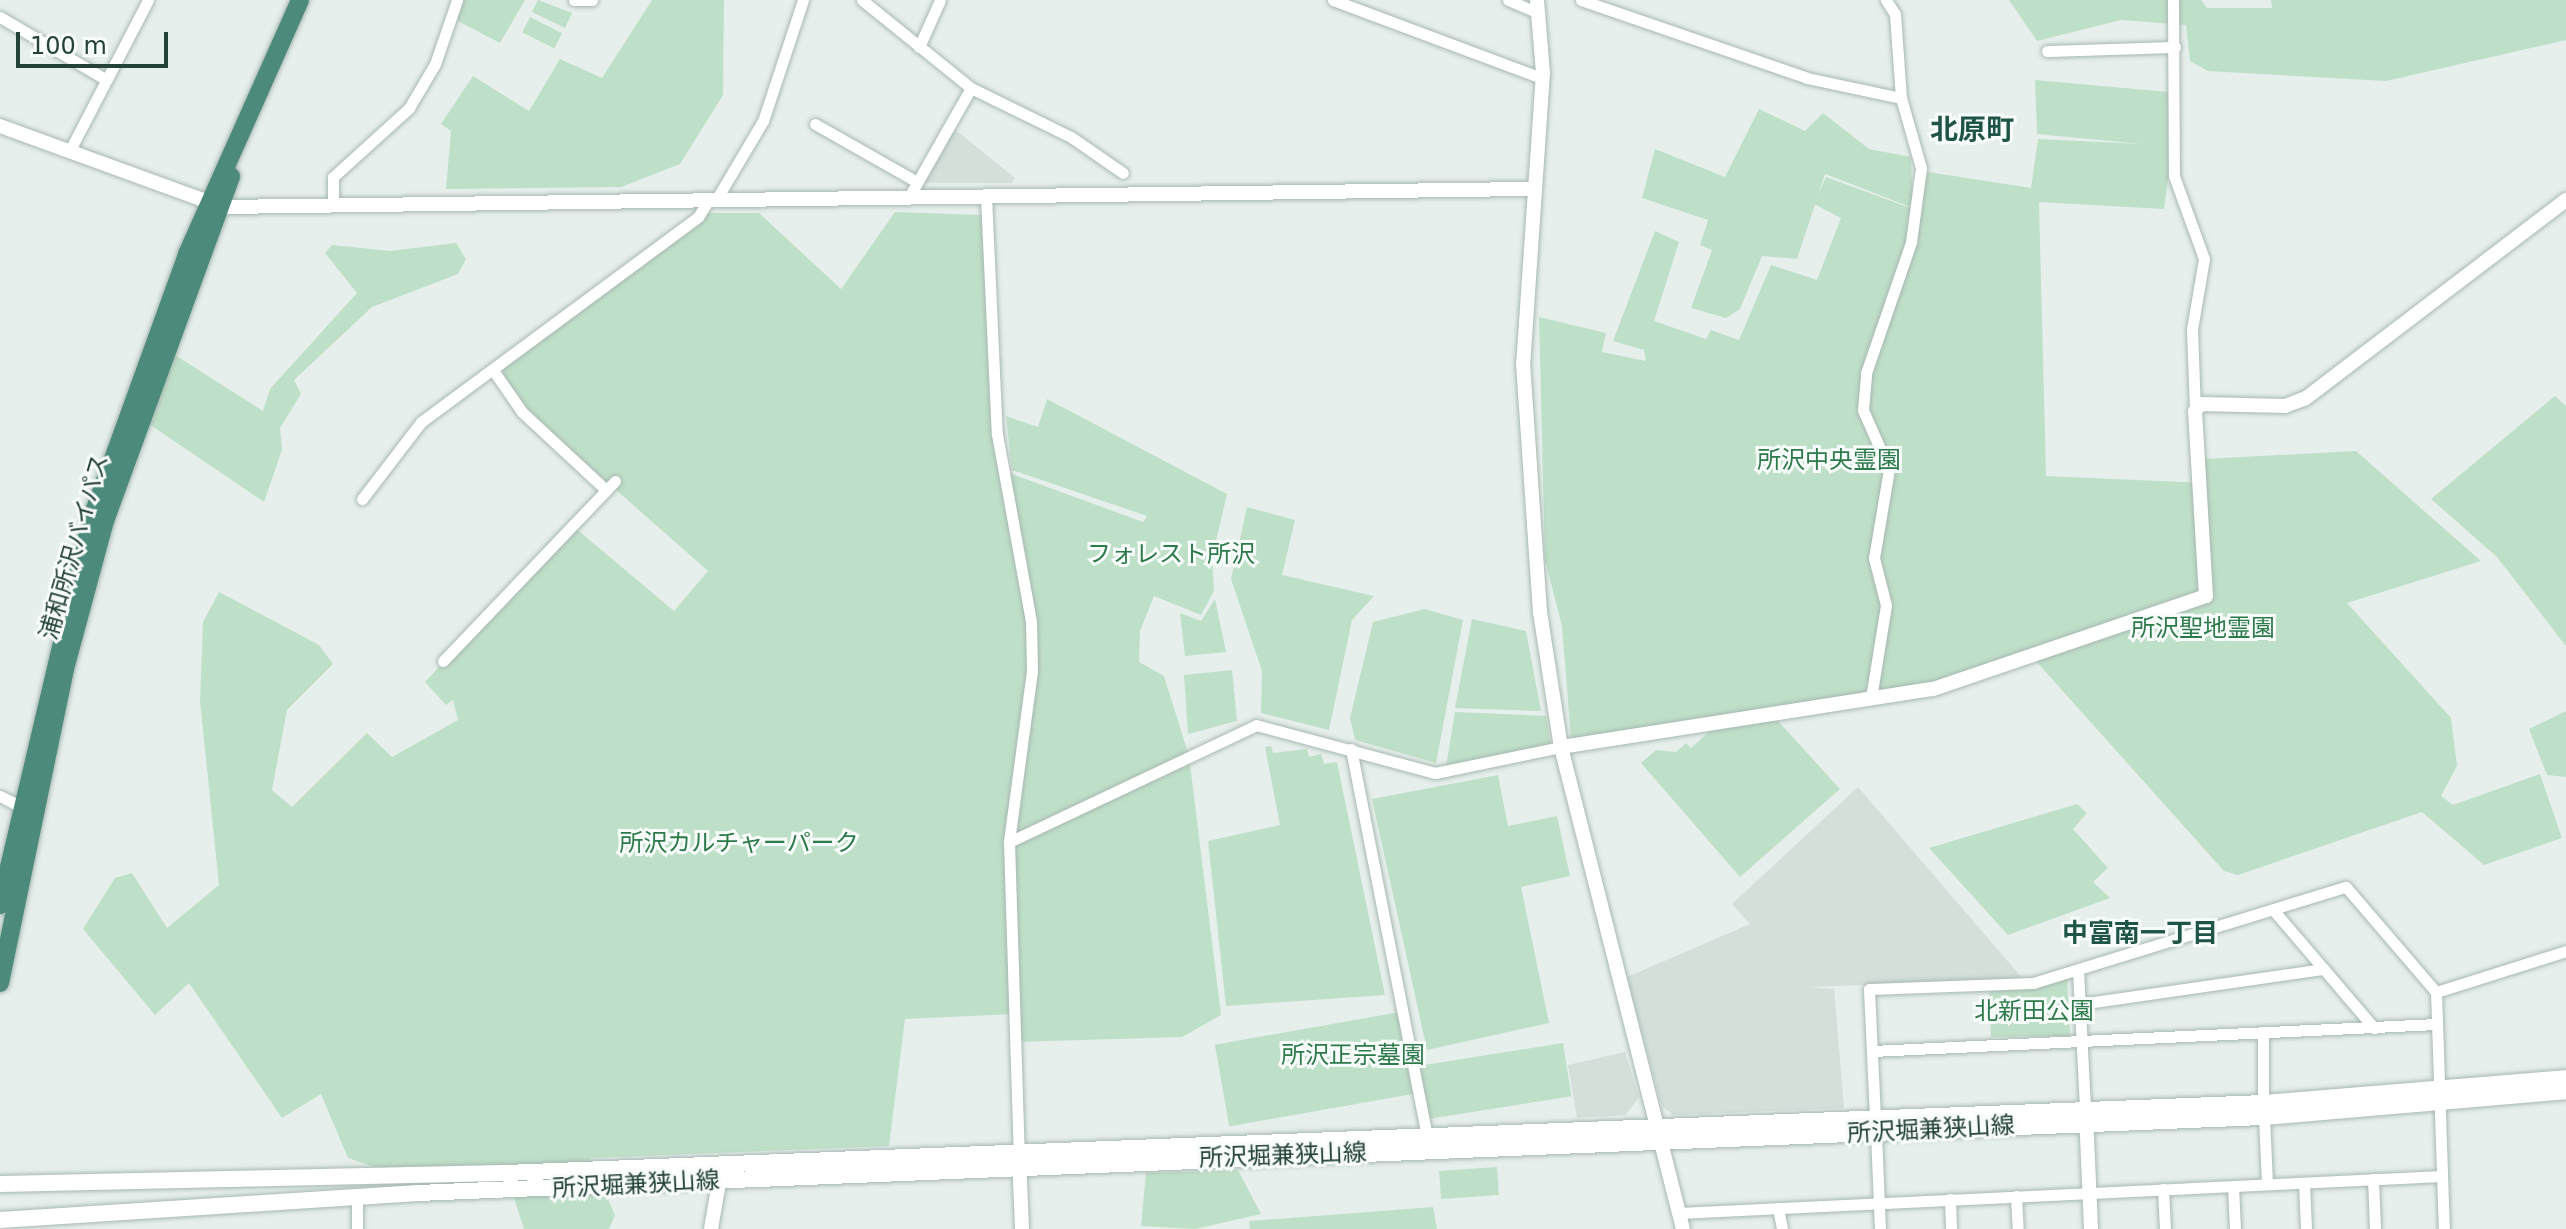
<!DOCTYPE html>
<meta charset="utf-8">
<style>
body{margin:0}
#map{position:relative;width:2566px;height:1229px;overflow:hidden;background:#e6efeb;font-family:"DejaVu Sans","Noto Sans JP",sans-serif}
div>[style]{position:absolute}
.built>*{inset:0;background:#d4dfda}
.green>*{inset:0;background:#bfe0c8;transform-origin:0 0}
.roads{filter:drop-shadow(0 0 2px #a8b8b2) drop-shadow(0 0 2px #a8b8b2)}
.minor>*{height:11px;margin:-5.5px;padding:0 5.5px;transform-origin:5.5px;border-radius:5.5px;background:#fff}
.tertiary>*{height:14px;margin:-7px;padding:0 7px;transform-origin:7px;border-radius:7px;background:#fff}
.secondary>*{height:16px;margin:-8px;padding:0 8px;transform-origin:8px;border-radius:8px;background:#fff}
.trunk>*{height:18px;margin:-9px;padding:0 9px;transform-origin:9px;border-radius:9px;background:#4c8a7c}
span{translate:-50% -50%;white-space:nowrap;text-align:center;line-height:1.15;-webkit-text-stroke:6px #f7fbf9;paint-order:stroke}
.park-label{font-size:24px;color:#2d7a4b}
.street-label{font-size:24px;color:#24423a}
.neighbourhood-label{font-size:26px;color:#1f5548;font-weight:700}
.quarter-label{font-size:28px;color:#1f5548;font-weight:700}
.scale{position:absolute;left:16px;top:32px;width:152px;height:36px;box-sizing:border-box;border:4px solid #24423a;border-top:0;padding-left:10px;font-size:24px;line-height:28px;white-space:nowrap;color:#24423a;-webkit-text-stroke:6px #f7fbf9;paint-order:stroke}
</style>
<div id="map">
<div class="built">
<div style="clip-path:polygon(952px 127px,1015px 178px,1012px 183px,925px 183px)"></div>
<div style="clip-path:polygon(1858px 787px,2023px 979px,1809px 987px,1834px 989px,1844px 1108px,1673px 1115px,1662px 1106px,1627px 977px,1750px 924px,1732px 904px)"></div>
<div style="clip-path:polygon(1625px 1052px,1639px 1097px,1626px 1115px,1577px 1118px,1568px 1065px)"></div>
</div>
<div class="green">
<div style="clip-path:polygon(462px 0,525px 0,500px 43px,456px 20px)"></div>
<div style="clip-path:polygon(538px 0,572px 13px,565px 28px,532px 12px)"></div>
<div style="clip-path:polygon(652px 0,724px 0,723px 95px,680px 164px,621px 187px,446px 189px,451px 131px,441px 124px,473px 76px,529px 111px,560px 59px,602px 78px)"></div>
<div style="clip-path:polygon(2009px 0,2201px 0,2207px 8px,2272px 8px,2271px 0,2566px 0,2566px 40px,2386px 81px,2208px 71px,2190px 61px,2186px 25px,2121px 20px,2037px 41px)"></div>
<div style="left:530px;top:17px;width:36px;height:17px;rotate:27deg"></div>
<div style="clip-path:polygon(2035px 80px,2180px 93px,2164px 209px,2039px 202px,2046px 476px,2205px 483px,2205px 459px,2356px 451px,2481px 561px,2347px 603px,2451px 718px,2457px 766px,2441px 796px,2453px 805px,2540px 774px,2562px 838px,2484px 865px,2422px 812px,2238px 875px,2224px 871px,2035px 660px,1944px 684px,1571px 739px,1562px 626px,1545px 560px,1539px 317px,1606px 333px,1602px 352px,1646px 361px,1644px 350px,1613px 341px,1655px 231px,1679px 242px,1654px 321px,1706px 339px,1711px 330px,1739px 340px,1771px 265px,1817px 280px,1841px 218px,1814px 204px,1826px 177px,1916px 210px,1928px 172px,2031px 188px,2038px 139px,2142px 144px,2037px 134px)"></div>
<div style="clip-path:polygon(1759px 109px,1805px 131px,1823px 113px,1869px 149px,1911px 157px,1913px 208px,1825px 174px,1797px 259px,1762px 256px,1740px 309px,1726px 318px,1691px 308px,1712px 250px,1700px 245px,1708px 220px,1642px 198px,1655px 149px,1725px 177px)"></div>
<div style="clip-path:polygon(895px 212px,981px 215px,998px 469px,1143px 522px,1147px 516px,1012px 470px,1006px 416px,1038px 427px,1047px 399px,1227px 494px,1212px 558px,1214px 591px,1201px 615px,1154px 596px,1140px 631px,1139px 662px,1164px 676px,1189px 756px,1221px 1015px,1182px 1037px,1015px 1042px,1014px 1014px,905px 1019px,889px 1146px,590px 1158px,615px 1215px,609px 1229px,524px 1229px,506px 1173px,380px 1169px,348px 1158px,321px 1094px,282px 1118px,189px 983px,155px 1015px,83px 929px,115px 878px,132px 873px,167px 928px,219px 885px,200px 701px,203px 622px,219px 592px,319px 645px,333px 664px,287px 710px,272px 790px,292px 807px,367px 733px,392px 757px,458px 720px,453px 700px,446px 705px,425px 682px,573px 526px,674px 611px,708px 571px,522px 407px,503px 380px,504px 368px,708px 213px,759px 213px,841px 289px)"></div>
<div style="clip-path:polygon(456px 243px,466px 259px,458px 274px,372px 307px,294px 380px,301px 394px,280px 428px,282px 450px,264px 502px,149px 424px,175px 355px,263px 411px,270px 389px,357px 293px,325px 253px,332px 245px,390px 251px)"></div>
<div style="clip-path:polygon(2555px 396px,2566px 406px,2566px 646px,2497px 557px,2431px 499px)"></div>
<div style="clip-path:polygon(1247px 507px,1295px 520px,1282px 575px,1374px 596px,1352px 620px,1329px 730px,1261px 713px,1262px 671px,1231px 579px)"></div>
<div style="clip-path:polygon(1215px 599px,1226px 652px,1185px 656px,1180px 613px,1201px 621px)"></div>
<div style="clip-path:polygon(1425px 609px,1463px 620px,1436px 763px,1355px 740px,1350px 718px,1373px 622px)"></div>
<div style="clip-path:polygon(1472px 619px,1526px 631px,1541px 711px,1455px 708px)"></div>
<div style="clip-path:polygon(1232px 670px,1237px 721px,1188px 734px,1184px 675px)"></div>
<div style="clip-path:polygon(2566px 711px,2566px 777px,2547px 775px,2529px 729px)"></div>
<div style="clip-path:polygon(1455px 712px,1546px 716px,1551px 747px,1446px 767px)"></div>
<div style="clip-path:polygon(1777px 720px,1840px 789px,1740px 877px,1641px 763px,1656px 750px,1676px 752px,1686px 743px,1691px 748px,1710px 731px)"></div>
<div style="clip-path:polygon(1271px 746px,1273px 753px,1307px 749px,1309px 757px,1321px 754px,1324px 764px,1337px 762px,1385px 995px,1226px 1006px,1208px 841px,1280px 825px,1265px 747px)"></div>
<div style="clip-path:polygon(1498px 775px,1508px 826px,1557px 816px,1570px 876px,1521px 887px,1549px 1023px,1427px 1050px,1372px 799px)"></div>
<div style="clip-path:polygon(2077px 804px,2087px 813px,2073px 829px,2108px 868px,2093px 882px,2110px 898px,2008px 935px,1929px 848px)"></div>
<div style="clip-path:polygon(2067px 977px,2070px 1036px,1991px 1037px,1989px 990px)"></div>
<div style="left:1400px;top:1012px;width:83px;height:188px;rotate:80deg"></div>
<div style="left:1563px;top:1043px;width:54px;height:145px;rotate:81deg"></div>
<div style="left:1497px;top:1167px;width:28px;height:58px;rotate:86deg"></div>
<div style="clip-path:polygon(1238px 1170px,1261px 1214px,1195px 1229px,1141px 1226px,1146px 1173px)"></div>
<div style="clip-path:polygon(1433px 1207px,1437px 1229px,1250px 1229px,1249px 1221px)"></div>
</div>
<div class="roads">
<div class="minor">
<div style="left:574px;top:0;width:18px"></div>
<div style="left:862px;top:0;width:140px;rotate:38.9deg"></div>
<div style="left:971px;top:88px;width:111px;rotate:26.1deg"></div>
<div style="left:1071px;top:137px;width:63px;rotate:34.7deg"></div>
<div style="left:1333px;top:0;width:223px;rotate:20.5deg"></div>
<div style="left:1508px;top:0;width:34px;rotate:23deg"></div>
<div style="left:1581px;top:0;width:239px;rotate:19deg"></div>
<div style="left:1807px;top:78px;width:96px;rotate:12deg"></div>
<div style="left:2173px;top:0;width:176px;rotate:89.7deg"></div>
<div style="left:2174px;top:176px;width:88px;rotate:70.1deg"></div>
<div style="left:2204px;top:259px;width:71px;rotate:99.7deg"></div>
<div style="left:2192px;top:329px;width:82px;rotate:87.9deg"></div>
<div style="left:0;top:17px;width:122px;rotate:30.6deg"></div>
<div style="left:919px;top:47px;width:51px;rotate:-65.9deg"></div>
<div style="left:2047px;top:51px;width:128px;rotate:-1.8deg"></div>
<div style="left:815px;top:124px;width:117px;rotate:29.6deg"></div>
<div style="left:69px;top:152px;width:171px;rotate:-62.5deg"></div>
<div style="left:986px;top:196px;width:238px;rotate:87.4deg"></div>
<div style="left:997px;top:434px;width:191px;rotate:79.7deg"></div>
<div style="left:1031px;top:622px;width:49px;rotate:88.8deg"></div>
<div style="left:1032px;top:671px;width:173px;rotate:97.7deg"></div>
<div style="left:1009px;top:842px;width:311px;rotate:88.2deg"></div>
<div style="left:909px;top:197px;width:125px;rotate:-60.4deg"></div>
<div style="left:716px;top:200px;width:92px;rotate:-59.3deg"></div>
<div style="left:763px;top:121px;width:127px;rotate:-71.7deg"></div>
<div style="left:333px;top:205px;width:28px;rotate:-90deg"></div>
<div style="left:333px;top:177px;width:103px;rotate:-42.2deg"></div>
<div style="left:409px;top:108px;width:51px;rotate:-59.4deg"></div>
<div style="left:435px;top:64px;width:68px;rotate:-71deg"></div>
<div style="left:493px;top:370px;width:51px;rotate:55.4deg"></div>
<div style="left:522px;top:412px;width:115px;rotate:42.9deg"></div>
<div style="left:362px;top:499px;width:97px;rotate:-52.5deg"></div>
<div style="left:421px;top:422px;width:345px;rotate:-36.5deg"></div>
<div style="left:698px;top:217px;width:19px;rotate:-58deg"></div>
<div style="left:443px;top:661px;width:249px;rotate:-46.3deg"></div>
<div style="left:1871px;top:698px;width:94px;rotate:-80.8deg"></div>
<div style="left:1886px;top:605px;width:49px;rotate:-104.3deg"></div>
<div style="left:1874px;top:558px;width:90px;rotate:-80.4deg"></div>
<div style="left:1889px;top:469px;width:64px;rotate:-113.8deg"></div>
<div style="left:1863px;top:410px;width:37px;rotate:-85deg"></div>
<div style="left:1866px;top:373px;width:139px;rotate:-71deg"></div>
<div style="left:1911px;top:242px;width:75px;rotate:-82.3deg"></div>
<div style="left:1921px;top:168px;width:73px;rotate:-105.9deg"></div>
<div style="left:1901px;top:98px;width:84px;rotate:-94.1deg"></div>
<div style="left:1895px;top:14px;width:17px;rotate:-123deg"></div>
<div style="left:1351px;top:749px;width:394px;rotate:78.9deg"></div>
<div style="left:0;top:796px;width:22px;rotate:27deg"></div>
<div style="left:1009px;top:842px;width:273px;rotate:-25.3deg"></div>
<div style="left:1256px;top:725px;width:185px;rotate:15deg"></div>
<div style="left:1435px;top:773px;width:129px;rotate:-11.7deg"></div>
<div style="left:2275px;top:912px;width:153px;rotate:49.5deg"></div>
<div style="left:2078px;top:970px;width:138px;rotate:87.1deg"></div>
<div style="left:2436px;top:992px;width:136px;rotate:-17.5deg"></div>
<div style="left:2080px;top:1004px;width:246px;rotate:-8.2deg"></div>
<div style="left:2263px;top:1032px;width:71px;rotate:90deg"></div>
<div style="left:1872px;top:1051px;width:566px;rotate:-2.74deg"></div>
<div style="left:1875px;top:1117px;width:128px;rotate:-92.7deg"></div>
<div style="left:1869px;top:989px;width:164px;rotate:-2.1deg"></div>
<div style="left:2033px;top:983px;width:327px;rotate:-17.1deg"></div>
<div style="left:2346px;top:887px;width:138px;rotate:49.4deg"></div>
<div style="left:2436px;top:992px;width:237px;rotate:88.1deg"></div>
<div style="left:2264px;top:1117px;width:67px;rotate:87.4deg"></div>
<div style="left:1876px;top:1134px;width:95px;rotate:87.6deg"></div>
<div style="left:2373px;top:1179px;width:50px;rotate:87.7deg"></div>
<div style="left:2304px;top:1183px;width:46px;rotate:87.5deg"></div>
<div style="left:2233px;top:1186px;width:43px;rotate:87.3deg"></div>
<div style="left:2163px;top:1189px;width:40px;rotate:87.1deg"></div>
<div style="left:2016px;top:1196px;width:33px;rotate:87deg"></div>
<div style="left:357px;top:1198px;width:31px;rotate:90deg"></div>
<div style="left:1950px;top:1199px;width:30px;rotate:88deg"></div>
<div style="left:1778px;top:1208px;width:21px;rotate:79deg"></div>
<div style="left:1679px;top:1213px;width:764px;rotate:-2.78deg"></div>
</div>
<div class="tertiary">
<div style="left:1537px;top:0;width:73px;rotate:85.3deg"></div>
<div style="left:1543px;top:73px;width:291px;rotate:93.9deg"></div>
<div style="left:1523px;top:363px;width:250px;rotate:86.1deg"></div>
<div style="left:1540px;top:612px;width:137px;rotate:81.2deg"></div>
<div style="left:1561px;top:747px;width:497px;rotate:75.8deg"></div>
<div style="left:0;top:126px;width:236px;rotate:20deg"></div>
<div style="left:222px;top:207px;width:1309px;rotate:-0.79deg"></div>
<div style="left:1561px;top:747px;width:376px;rotate:-8.9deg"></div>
<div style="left:1933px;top:689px;width:288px;rotate:-18.8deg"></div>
<div style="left:2206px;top:596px;width:185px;rotate:-93.4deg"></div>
<div style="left:2195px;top:411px;width:9px;rotate:-49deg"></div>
<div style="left:2201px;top:404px;width:84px;rotate:1.4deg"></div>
<div style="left:2285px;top:406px;width:22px;rotate:-21deg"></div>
<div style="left:2306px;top:398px;width:327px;rotate:-37.3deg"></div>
<div style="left:2086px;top:1114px;width:115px;rotate:87.5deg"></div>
<div style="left:1019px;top:1157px;width:72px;rotate:87.6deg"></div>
<div style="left:711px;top:1229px;width:59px;rotate:-80.2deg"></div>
</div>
<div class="secondary">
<div style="left:0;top:1184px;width:506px;rotate:-1.25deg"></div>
<div style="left:506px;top:1173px;width:1758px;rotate:-2.28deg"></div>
<div style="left:2263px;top:1103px;width:304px;rotate:-4.7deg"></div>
<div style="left:0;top:1220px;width:419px;rotate:-3.7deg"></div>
<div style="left:418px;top:1193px;width:1848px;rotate:-2.36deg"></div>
<div style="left:2264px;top:1117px;width:303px;rotate:-4.9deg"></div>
</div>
<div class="trunk">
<div style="left:0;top:905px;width:399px;rotate:-76.7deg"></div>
<div style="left:92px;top:517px;width:280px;rotate:-70.1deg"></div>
<div style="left:187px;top:254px;width:278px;rotate:-66deg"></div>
<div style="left:0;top:983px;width:321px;rotate:-78.3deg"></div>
<div style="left:65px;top:669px;width:153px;rotate:-74.9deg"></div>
<div style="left:105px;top:521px;width:367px;rotate:-69.9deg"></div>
</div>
</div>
<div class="park-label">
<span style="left:1829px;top:461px">所沢中央霊園</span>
<span style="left:1171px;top:555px">フォレスト所沢</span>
<span style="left:2203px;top:629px">所沢聖地霊園</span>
<span style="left:739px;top:844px">所沢カルチャーパーク</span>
<span style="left:2034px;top:1012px">北新田公園</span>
<span style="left:1353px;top:1056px">所沢正宗墓園</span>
</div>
<div class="street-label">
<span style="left:75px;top:547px;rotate:-74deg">浦和所沢バイパス</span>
<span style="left:1931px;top:1130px;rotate:-3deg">所沢堀兼狭山線</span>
<span style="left:1283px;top:1156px;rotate:-2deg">所沢堀兼狭山線</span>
<span style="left:636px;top:1185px;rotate:-3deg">所沢堀兼狭山線</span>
</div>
<div class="neighbourhood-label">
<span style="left:2140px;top:934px">中富南一丁目</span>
</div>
<div class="quarter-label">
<span style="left:1972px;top:130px">北原町</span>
</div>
<div class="scale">100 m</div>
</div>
